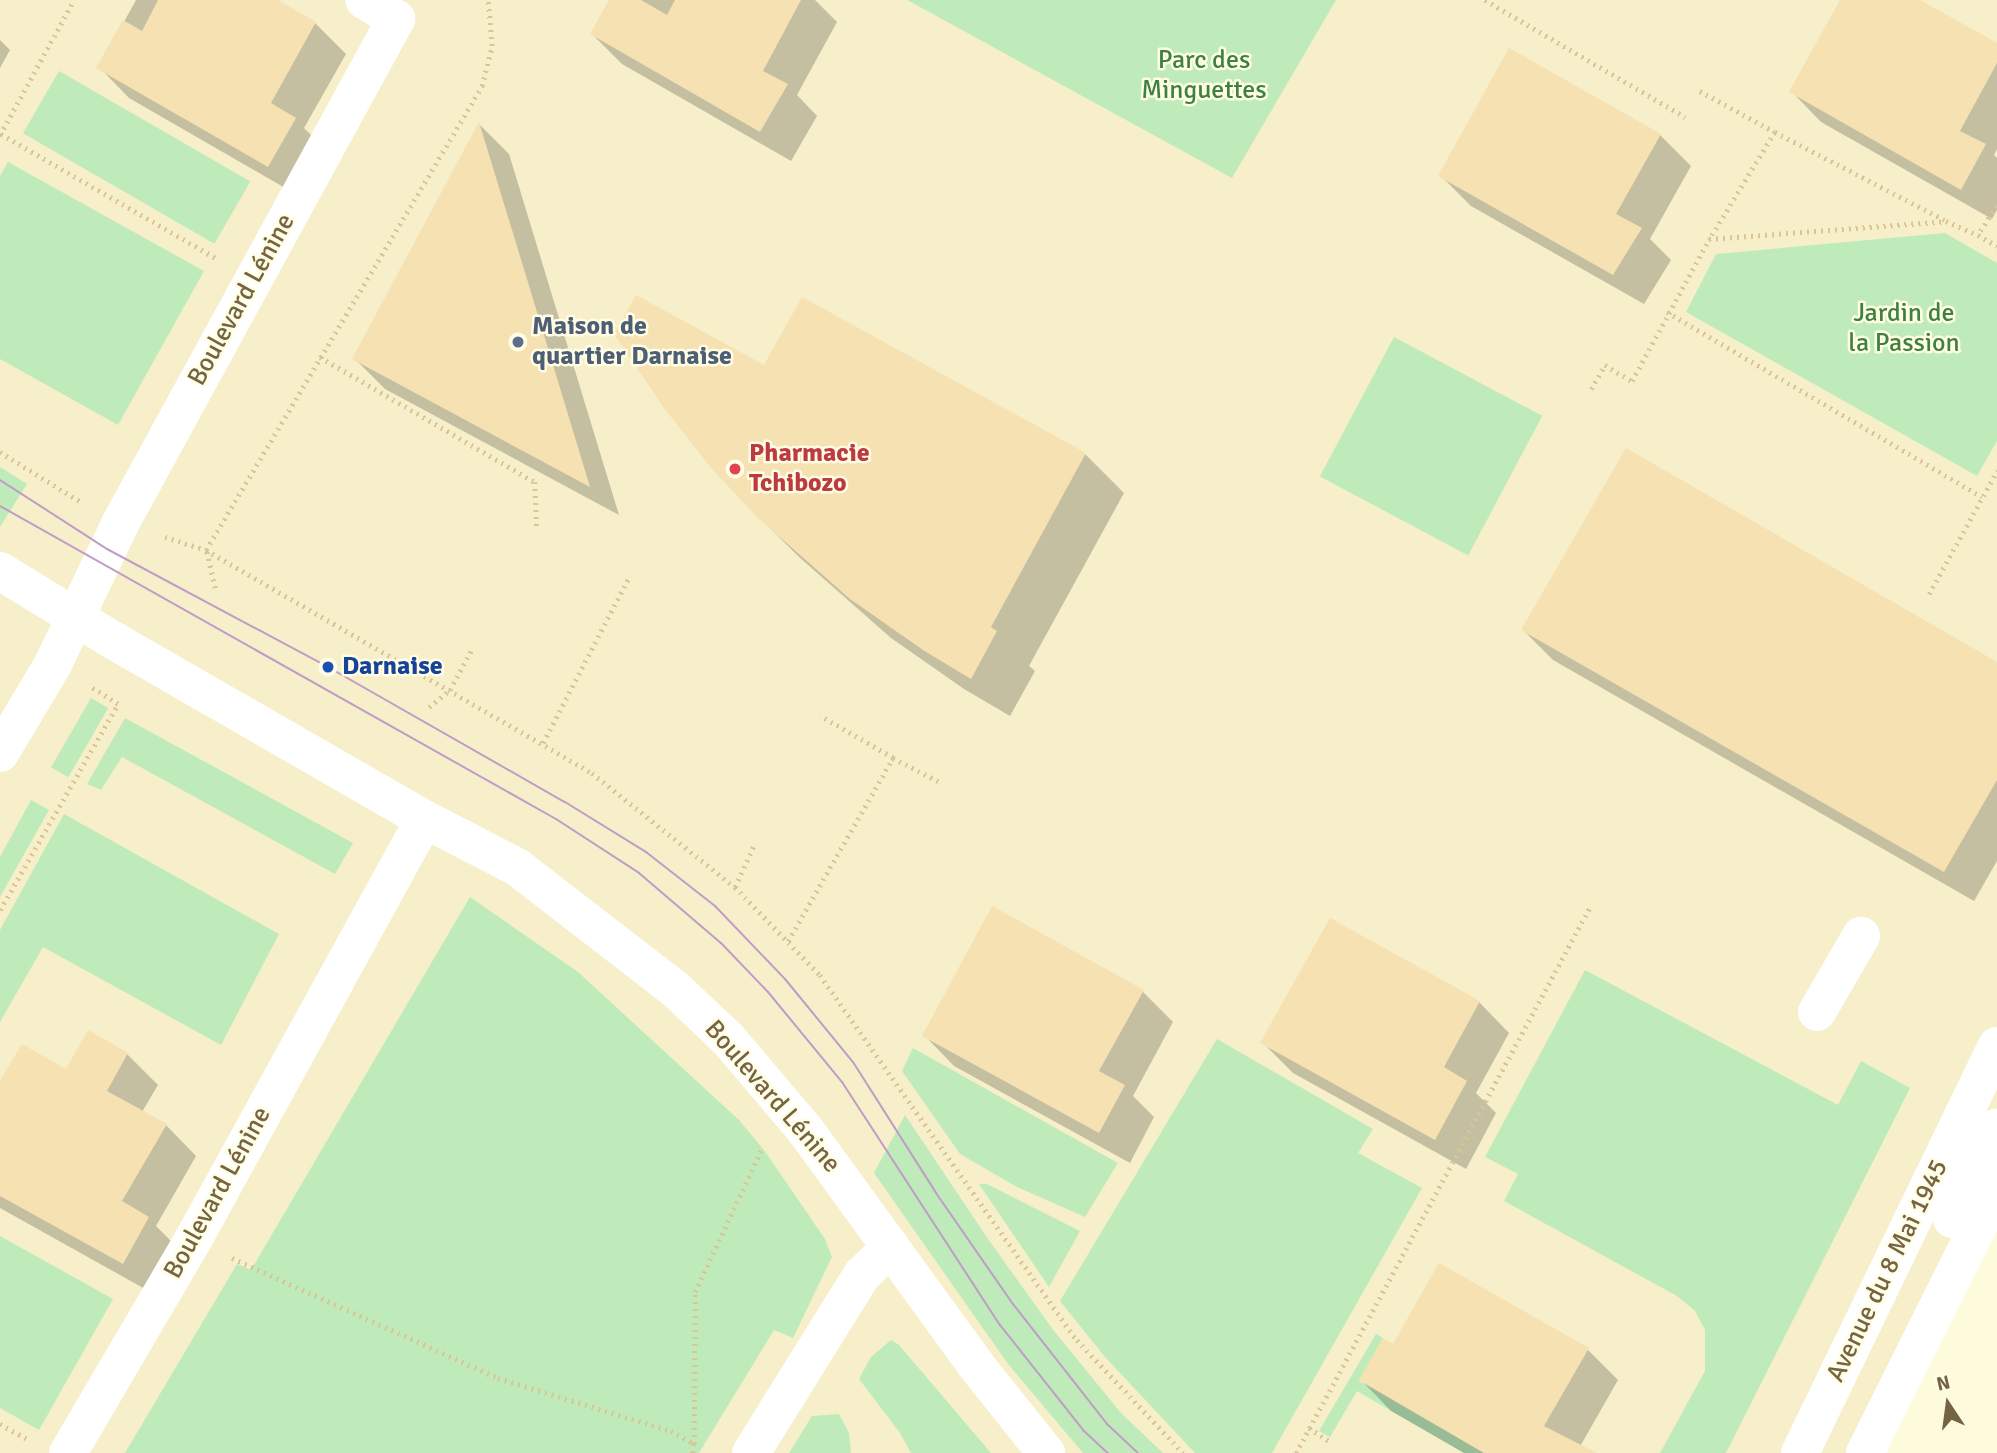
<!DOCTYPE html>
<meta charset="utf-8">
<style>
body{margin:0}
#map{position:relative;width:1997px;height:1453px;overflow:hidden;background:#fefbdc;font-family:Signika,sans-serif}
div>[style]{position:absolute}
.residential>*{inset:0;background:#f6efca}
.green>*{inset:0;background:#bfebbb;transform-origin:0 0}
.shadow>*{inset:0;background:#0003}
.building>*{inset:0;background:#f5e1b2}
.path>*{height:4.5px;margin-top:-2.25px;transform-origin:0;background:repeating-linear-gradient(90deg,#d9c596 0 2px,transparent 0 7px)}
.minor>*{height:38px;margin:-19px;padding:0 19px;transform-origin:19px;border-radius:19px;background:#fff}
.tram>*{height:2px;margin:-1px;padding:0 1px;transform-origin:1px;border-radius:1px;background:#c09cc6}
.dots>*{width:19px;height:19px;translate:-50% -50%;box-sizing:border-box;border:4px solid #fffde4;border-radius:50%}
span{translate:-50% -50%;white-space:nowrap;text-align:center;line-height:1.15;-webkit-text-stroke:5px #fffde4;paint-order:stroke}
.park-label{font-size:26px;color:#3e813f}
.street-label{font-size:26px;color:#746444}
.service-label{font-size:26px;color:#4e5e75;font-weight:700}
.left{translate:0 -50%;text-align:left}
.health-label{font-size:26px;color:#be3a42;font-weight:700}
.transit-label{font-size:26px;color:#164399;font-weight:700}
.north{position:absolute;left:1913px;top:1369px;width:70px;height:70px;-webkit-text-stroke:5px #fffde4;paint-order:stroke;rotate:347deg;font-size:19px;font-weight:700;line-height:28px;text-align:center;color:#746444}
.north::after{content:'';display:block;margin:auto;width:24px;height:32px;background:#746444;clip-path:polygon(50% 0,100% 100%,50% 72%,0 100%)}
</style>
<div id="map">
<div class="residential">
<div style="clip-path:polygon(0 0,907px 0,1232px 177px,1332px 0,1997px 0,1997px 1216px,1871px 1453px,0 1453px)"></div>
</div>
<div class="green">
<div style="clip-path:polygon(907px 0,1336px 0,1232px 178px)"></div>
<div style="left:59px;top:71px;width:221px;height:72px;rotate:30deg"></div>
<div style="clip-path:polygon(8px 162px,204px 271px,118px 425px,0 359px,0 176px)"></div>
<div style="clip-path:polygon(1945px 233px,1997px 263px,1997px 441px,1977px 476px,1686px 312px,1716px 254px)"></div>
<div style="left:1394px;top:337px;width:168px;height:158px;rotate:28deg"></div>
<div style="clip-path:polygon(0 467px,27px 484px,0 527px)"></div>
<div style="left:91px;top:698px;width:20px;height:80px;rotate:30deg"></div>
<div style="clip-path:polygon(125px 718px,353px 843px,335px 874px,122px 757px,101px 790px,87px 784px)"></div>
<div style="clip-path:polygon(31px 800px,49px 810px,0 897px,0 857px)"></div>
<div style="clip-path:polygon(64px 814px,279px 934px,221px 1045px,43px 947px,0 1022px,0 930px)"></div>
<div style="clip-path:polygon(470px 897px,578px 972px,739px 1120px,764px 1150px,825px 1239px,832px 1257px,793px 1338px,774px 1330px,699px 1453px,125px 1453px,237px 1264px,251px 1270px)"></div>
<div style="clip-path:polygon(1585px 970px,1838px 1105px,1861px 1061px,1910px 1088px,1726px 1453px,1660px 1453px,1705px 1371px,1705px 1330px,1695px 1311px,1677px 1296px,1504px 1201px,1518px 1174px,1485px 1157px)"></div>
<div style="clip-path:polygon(1217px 1039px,1373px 1129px,1358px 1153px,1422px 1188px,1272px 1453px,1195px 1453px,1105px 1357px,1060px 1301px)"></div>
<div style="clip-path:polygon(913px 1048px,1118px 1163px,1085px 1217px,1017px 1187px,960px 1154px,902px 1071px)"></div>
<div style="clip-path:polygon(905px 1115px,988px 1239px,1054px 1331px,1121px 1413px,1163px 1453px,1083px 1453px,1008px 1364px,874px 1173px)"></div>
<div style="clip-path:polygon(979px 1184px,987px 1184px,1080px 1231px,1049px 1287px)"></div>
<div style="clip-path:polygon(0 1236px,113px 1299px,39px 1430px,0 1408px)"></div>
<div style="clip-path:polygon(1376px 1334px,1383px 1338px,1359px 1381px,1484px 1453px,1464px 1453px,1357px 1391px,1330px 1437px,1319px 1431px)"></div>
<div style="clip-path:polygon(891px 1340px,899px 1345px,991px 1453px,911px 1453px,900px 1433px,859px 1379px,871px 1357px)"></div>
<div style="clip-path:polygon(839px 1414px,849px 1433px,851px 1453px,789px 1453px,812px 1416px)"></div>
</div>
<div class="shadow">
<div style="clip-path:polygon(136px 0,274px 0,315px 23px,346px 54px,304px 128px,326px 150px,299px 196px,129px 98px,99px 67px)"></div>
<div style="clip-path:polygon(610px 0,815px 0,837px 22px,797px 95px,817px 116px,791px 161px,622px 64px,592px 34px)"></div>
<div style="clip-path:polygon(1841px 0,1916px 0,1997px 45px,1997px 149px,1994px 155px,1997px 158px,1997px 210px,1992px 219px,1821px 122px,1791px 91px)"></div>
<div style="clip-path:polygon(0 40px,10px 50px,0 68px)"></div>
<div style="clip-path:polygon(480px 125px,509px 154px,619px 515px,385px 389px,355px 359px)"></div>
<div style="clip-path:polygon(1660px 135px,1691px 166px,1650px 239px,1671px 260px,1644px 304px,1471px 206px,1441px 176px)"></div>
<div style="clip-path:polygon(765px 367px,1085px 454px,1124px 493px,1029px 666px,1035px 671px,1010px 716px,964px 689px,891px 638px,799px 557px,759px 517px)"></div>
<div style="clip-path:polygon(1523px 630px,1997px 664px,1997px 861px,1974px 901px,1553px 660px)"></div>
<div style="clip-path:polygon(1143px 992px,1173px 1022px,1133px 1096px,1154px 1117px,1130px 1163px,954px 1066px,924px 1035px)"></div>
<div style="clip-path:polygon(1479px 1002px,1509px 1033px,1476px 1093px,1496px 1113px,1466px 1169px,1293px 1073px,1262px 1042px)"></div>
<div style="clip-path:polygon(127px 1054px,158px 1085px,142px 1112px,166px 1125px,196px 1156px,156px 1226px,179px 1249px,154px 1294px,0 1208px,0 1085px)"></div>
<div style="clip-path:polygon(1588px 1350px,1618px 1380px,1578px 1450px,1581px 1453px,1464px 1453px,1391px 1411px,1361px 1380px)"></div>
</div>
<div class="building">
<div style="clip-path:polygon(158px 0,278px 0,316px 22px,271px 103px,296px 118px,268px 167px,96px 68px,123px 20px,142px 31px)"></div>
<div style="clip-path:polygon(609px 0,641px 0,667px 15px,675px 0,801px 0,763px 71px,788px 84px,760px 132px,590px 34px)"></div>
<div style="clip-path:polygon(1840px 0,1920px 0,1997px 43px,1997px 63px,1960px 131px,1986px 144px,1961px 190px,1789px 92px)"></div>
<div style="clip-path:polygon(1509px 48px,1661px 134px,1616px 214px,1642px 228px,1613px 275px,1438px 176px)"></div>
<div style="clip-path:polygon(479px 122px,527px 279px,590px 487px,352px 359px)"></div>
<div style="clip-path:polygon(636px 295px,764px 365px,802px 297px,1086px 453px,991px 627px,997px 631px,971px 679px,923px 650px,850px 599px,758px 518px,712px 469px,664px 408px,614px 334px)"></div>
<div style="clip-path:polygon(1626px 448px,1997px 662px,1997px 780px,1944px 872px,1521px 630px)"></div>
<div style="clip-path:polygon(992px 906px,1144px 990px,1099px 1071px,1125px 1085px,1099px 1133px,922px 1036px)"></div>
<div style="clip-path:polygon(1330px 918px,1480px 1001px,1444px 1067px,1467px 1081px,1435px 1140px,1260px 1043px)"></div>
<div style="clip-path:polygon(88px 1030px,128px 1053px,107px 1091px,167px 1124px,122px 1201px,149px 1217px,123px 1264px,0 1196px,0 1081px,22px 1044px,66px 1069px)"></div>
<div style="clip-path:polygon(1439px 1263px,1589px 1348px,1544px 1426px,1597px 1453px,1484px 1453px,1359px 1380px,1383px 1338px,1393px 1344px)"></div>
</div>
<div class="path">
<div style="left:1485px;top:0;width:232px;rotate:30.3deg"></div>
<div style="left:1700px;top:91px;width:85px;rotate:28.7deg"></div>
<div style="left:1775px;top:132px;width:125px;rotate:121.3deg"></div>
<div style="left:1775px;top:132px;width:191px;rotate:27.4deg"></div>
<div style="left:1px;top:134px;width:248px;rotate:30deg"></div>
<div style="left:0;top:135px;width:154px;rotate:-61.3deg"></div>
<div style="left:1997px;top:206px;width:35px;rotate:123deg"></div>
<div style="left:1978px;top:235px;width:22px;rotate:30deg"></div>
<div style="left:1667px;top:312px;width:365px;rotate:30.4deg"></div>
<div style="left:320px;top:357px;width:249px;rotate:30.2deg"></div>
<div style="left:535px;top:482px;width:48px;rotate:87.6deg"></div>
<div style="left:1591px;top:389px;width:28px;rotate:-60deg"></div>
<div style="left:1605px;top:365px;width:31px;rotate:31deg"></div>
<div style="left:1632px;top:381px;width:162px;rotate:-61.5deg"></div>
<div style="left:1709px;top:239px;width:238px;rotate:-4.3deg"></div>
<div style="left:1946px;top:221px;width:35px;rotate:24deg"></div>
<div style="left:0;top:452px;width:97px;rotate:31.6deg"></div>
<div style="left:165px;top:537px;width:43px;rotate:17.6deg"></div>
<div style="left:206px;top:550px;width:446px;rotate:30deg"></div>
<div style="left:592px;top:773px;width:183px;rotate:38.6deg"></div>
<div style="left:735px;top:887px;width:122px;rotate:46deg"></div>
<div style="left:820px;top:975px;width:446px;rotate:54.9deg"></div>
<div style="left:1077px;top:1340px;width:155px;rotate:46.8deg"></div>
<div style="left:215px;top:588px;width:39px;rotate:-103deg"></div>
<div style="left:206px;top:550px;width:540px;rotate:-59.25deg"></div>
<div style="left:482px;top:86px;width:41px;rotate:-76deg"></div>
<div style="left:492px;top:46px;width:46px;rotate:-95deg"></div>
<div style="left:1929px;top:594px;width:141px;rotate:-61.1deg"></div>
<div style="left:429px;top:707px;width:27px;rotate:-39deg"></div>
<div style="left:450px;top:690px;width:49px;rotate:-61.9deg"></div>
<div style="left:543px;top:743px;width:185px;rotate:-62.6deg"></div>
<div style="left:893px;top:758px;width:51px;rotate:27.1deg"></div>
<div style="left:735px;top:887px;width:48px;rotate:-65.6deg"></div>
<div style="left:0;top:910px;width:237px;rotate:-60.2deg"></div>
<div style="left:118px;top:704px;width:31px;rotate:-148deg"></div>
<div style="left:788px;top:941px;width:211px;rotate:-60.2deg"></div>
<div style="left:893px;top:758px;width:84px;rotate:-150.1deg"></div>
<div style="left:232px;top:1258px;width:292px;rotate:24.3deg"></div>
<div style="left:498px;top:1378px;width:181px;rotate:17deg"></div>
<div style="left:671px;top:1431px;width:26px;rotate:29deg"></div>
<div style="left:694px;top:1444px;width:9px;rotate:96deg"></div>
<div style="left:0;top:1424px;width:31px;rotate:29deg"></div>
<div style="left:1309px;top:1428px;width:27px;rotate:33deg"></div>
<div style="left:694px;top:1444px;width:152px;rotate:-89.6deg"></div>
<div style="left:695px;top:1292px;width:159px;rotate:-65deg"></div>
<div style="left:1296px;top:1453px;width:620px;rotate:-61.7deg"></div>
</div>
<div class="minor">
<div style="left:0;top:571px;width:130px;rotate:31.5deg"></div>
<div style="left:111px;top:639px;width:361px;rotate:29.9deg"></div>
<div style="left:424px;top:819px;width:105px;rotate:27.3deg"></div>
<div style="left:517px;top:867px;width:200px;rotate:37.7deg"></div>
<div style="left:675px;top:989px;width:73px;rotate:43.3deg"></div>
<div style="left:728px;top:1039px;width:121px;rotate:49.7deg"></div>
<div style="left:806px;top:1131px;width:288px;rotate:54deg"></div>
<div style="left:975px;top:1364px;width:114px;rotate:51.4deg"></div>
<div style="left:0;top:753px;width:104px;rotate:-59.2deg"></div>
<div style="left:53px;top:664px;width:155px;rotate:-64.4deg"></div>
<div style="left:120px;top:524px;width:576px;rotate:-61.34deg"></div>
<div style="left:396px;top:19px;width:37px;rotate:-149deg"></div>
<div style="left:1817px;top:1012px;width:88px;rotate:-59.9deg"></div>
<div style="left:1952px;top:1219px;width:102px;rotate:-63.9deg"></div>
<div style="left:68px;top:1453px;width:247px;rotate:-59.6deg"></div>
<div style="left:193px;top:1240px;width:480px;rotate:-61.2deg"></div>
<div style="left:751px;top:1453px;width:210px;rotate:-58.1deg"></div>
<div style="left:862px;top:1275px;width:40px;rotate:-44deg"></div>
<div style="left:1800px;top:1453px;width:452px;rotate:-64.2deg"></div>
<div style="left:1865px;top:1453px;width:296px;rotate:-63.5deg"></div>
</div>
<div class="tram">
<div style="left:0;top:480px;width:127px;rotate:32.8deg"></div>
<div style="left:107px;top:549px;width:251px;rotate:28.1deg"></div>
<div style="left:328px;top:667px;width:273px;rotate:29.7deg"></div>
<div style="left:565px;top:802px;width:95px;rotate:31.7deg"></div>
<div style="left:646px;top:852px;width:88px;rotate:38deg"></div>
<div style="left:715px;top:906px;width:101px;rotate:46.2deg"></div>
<div style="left:785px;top:979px;width:107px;rotate:50.7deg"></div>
<div style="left:853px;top:1062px;width:155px;rotate:57.6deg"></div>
<div style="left:936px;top:1193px;width:135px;rotate:55.3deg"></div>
<div style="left:1013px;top:1304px;width:152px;rotate:51.9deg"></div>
<div style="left:1107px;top:1424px;width:42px;rotate:43.1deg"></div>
<div style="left:0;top:506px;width:638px;rotate:29.38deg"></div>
<div style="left:556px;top:819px;width:99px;rotate:33deg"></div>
<div style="left:639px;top:873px;width:108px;rotate:40.5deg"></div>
<div style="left:721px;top:943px;width:68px;rotate:46.2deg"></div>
<div style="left:768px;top:992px;width:117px;rotate:50.6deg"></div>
<div style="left:842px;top:1082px;width:290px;rotate:57deg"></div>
<div style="left:1000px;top:1325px;width:135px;rotate:51.6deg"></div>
<div style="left:1084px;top:1431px;width:33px;rotate:43deg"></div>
</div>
<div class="dots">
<div style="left:518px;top:342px;background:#5c6f8a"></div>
<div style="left:735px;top:469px;background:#e0444e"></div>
<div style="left:328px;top:667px;background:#1a4fb4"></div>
</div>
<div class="park-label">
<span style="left:1204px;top:76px">Parc des<br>Minguettes</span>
<span style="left:1904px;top:329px">Jardin de<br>la Passion</span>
</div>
<div class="street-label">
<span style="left:242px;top:300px;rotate:-61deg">Boulevard Lénine</span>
<span style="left:772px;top:1097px;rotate:49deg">Boulevard Lénine</span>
<span style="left:218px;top:1193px;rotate:-61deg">Boulevard Lénine</span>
<span style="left:1888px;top:1271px;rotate:-64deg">Avenue du 8 Mai 1945</span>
</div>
<div class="service-label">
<span class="left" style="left:532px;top:342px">Maison de<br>quartier Darnaise</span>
</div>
<div class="health-label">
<span class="left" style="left:749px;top:469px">Pharmacie<br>Tchibozo</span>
</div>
<div class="transit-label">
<span class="left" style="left:342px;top:667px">Darnaise</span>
</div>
<div class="north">N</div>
</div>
